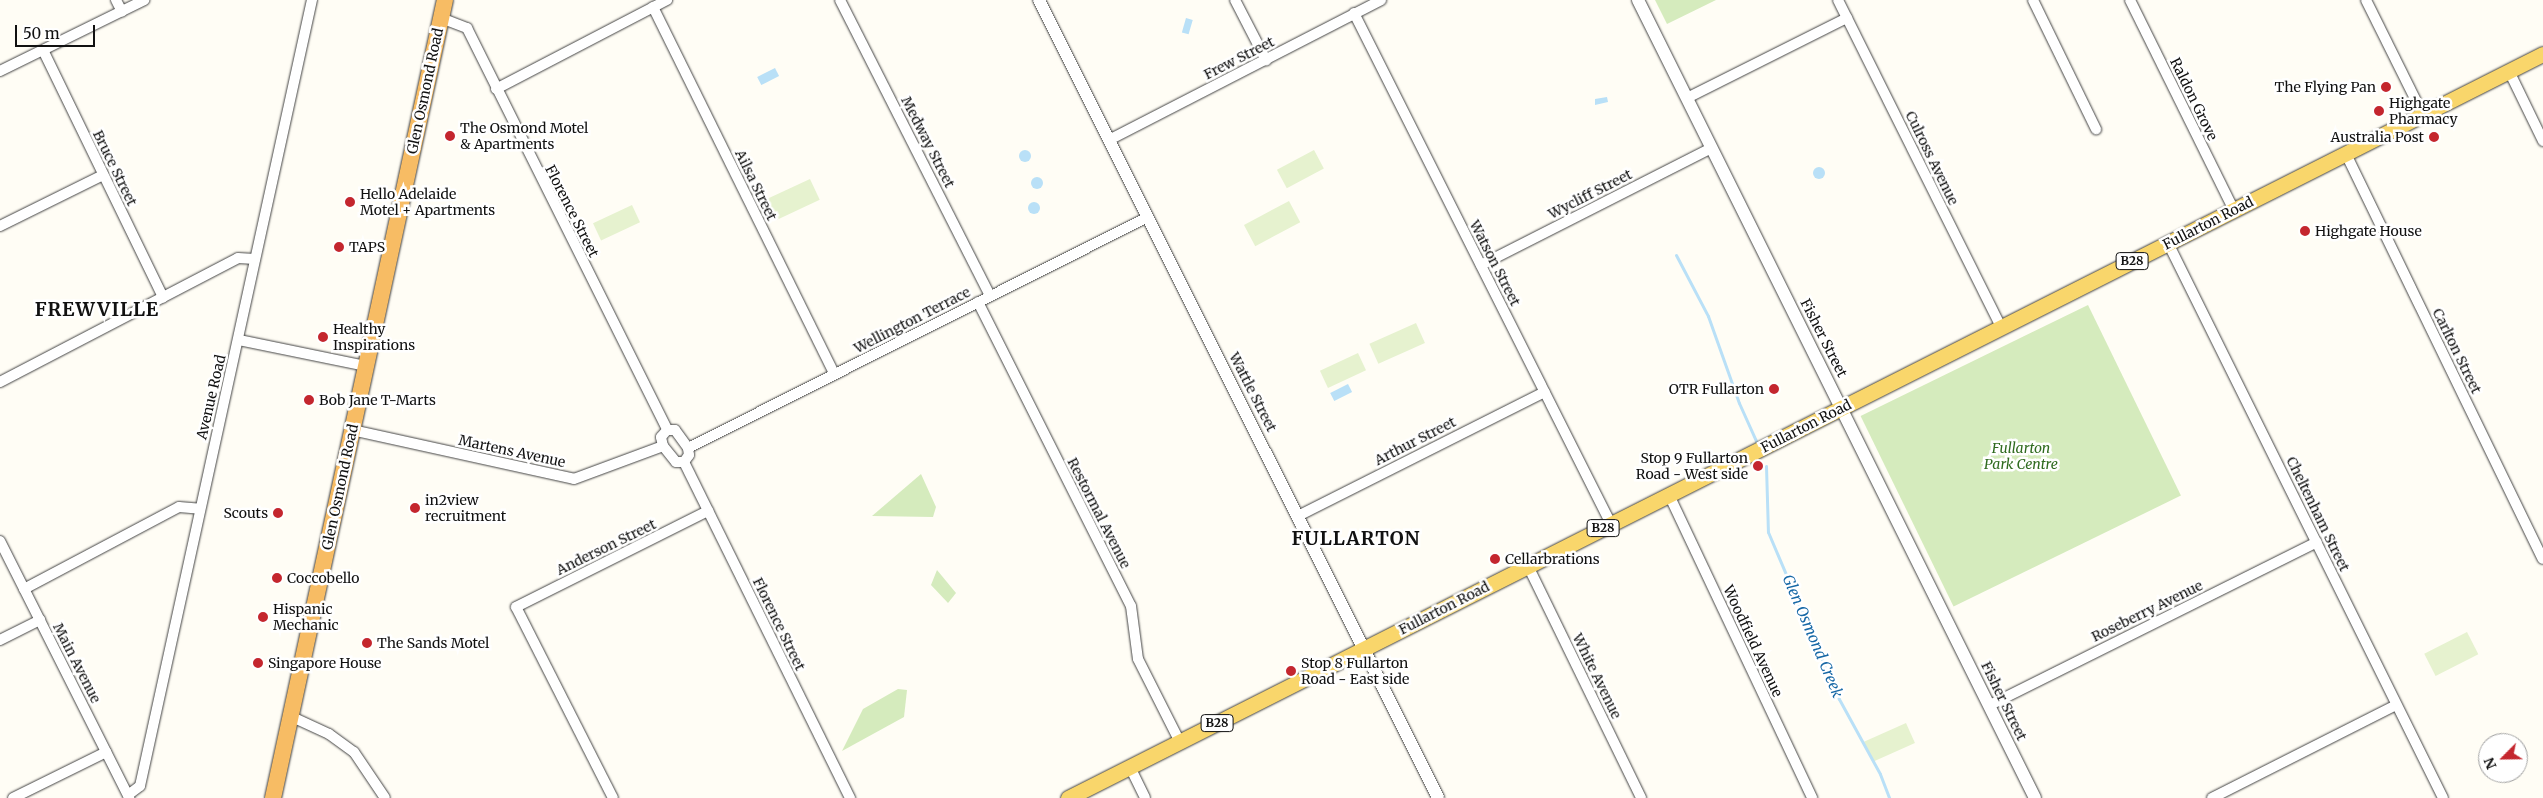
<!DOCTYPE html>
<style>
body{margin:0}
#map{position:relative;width:2543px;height:798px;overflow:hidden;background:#fffdf5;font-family:Merriweather,serif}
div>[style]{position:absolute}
.green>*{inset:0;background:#d5ebbd;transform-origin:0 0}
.pitch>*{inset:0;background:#e6f2cf;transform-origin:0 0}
.water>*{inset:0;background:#b9e0f7;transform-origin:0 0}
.round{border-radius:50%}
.stream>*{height:3px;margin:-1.5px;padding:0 1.5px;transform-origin:1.5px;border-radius:1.5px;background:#b9e0f7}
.roads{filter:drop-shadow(0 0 1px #444) drop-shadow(0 0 1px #444)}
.minor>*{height:10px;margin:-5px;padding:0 5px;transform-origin:5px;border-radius:5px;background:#fff}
.tertiary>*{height:12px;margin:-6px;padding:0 6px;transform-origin:6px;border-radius:6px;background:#fff}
.primary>*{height:15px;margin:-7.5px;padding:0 7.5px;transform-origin:7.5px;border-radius:7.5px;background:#f9d66b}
.trunk>*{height:16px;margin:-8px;padding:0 8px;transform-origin:8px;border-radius:8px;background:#f7bc64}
.dots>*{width:14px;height:14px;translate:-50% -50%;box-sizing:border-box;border:2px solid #fff;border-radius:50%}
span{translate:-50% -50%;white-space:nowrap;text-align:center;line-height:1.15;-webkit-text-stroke:5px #fff;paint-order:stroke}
.shield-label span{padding:1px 4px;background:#fff;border:1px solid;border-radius:4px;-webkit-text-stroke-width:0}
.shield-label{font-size:12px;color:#111;font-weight:700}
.street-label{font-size:14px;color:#111}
.poi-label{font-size:14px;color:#111}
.right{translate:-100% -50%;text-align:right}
.left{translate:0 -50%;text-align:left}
.park-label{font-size:14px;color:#2f6b1f;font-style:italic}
.water-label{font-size:15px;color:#1768a6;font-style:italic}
.district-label{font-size:19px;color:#111;font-weight:700;letter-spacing:1px}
.north{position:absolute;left:2478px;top:733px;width:50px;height:50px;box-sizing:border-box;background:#fff;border:1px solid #a0a0a0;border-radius:50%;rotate:247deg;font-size:14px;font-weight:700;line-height:20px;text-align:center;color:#111}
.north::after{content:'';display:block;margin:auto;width:18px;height:22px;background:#c4262e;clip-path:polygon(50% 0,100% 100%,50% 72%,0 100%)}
.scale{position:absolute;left:15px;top:25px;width:80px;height:22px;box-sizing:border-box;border:2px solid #111;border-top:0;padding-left:6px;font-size:15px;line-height:18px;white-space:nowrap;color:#111;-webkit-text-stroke:4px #fff;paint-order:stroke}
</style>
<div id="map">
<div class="green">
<div style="clip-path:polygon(1655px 0,1716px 0,1667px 24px)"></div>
<div style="left:2088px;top:305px;width:212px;height:253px;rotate:64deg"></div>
<div style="clip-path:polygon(921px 474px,936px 507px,933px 517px,872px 516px)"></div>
<div style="clip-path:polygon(937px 570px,956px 593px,948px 603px,931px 585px)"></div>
<div style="clip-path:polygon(898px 689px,907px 690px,904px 717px,842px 751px,863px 709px)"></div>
</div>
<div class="pitch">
<div style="left:1314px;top:150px;width:21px;height:42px;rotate:62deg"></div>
<div style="left:810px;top:179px;width:23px;height:47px;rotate:65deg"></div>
<div style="left:1289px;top:201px;width:24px;height:51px;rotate:62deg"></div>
<div style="left:632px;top:205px;width:19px;height:43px;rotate:65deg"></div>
<div style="left:1416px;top:323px;width:22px;height:51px;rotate:66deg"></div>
<div style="left:1358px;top:353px;width:19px;height:42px;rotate:65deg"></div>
<div style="left:2467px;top:632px;width:25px;height:48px;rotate:63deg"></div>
<div style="left:1906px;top:723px;width:22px;height:46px;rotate:66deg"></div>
</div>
<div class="water">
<div style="left:1186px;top:18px;width:7px;height:15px;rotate:16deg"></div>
<div style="left:775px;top:68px;width:9px;height:20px;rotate:63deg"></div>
<div style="clip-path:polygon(1607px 97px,1608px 102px,1595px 105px,1595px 99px)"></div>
<div class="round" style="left:1019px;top:150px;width:12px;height:12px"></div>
<div class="round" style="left:1813px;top:167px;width:12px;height:12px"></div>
<div class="round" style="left:1031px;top:177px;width:12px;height:12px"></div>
<div class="round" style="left:1028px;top:202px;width:12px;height:12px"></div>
<div style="left:1348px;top:384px;width:9px;height:20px;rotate:63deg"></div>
</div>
<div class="stream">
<div style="left:1676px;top:255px;width:69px;rotate:62.3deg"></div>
<div style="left:1708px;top:316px;width:92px;rotate:70.4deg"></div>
<div style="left:1739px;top:403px;width:44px;rotate:65.8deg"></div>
<div style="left:1766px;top:466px;width:66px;rotate:88.3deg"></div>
<div style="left:1768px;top:532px;width:181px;rotate:67deg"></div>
<div style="left:1839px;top:699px;width:85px;rotate:61.3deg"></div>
<div style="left:1880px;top:774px;width:26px;rotate:69deg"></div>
</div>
<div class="roads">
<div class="minor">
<div style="left:116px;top:0;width:13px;rotate:63deg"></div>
<div style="left:840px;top:0;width:332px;rotate:63.1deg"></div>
<div style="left:1235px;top:0;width:68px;rotate:62.7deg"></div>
<div style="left:1838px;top:0;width:365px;rotate:63.5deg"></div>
<div style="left:2033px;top:0;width:144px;rotate:64deg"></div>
<div style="left:2130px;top:0;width:234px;rotate:63.7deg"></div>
<div style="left:2366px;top:0;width:128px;rotate:63.6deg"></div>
<div style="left:653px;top:7px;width:409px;rotate:63.7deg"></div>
<div style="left:1354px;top:13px;width:572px;rotate:63.3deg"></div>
<div style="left:441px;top:18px;width:28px;rotate:21deg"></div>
<div style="left:467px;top:28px;width:449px;rotate:63.5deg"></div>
<div style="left:43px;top:50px;width:275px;rotate:64.1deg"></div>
<div style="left:0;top:71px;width:161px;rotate:-26.2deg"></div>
<div style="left:2509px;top:71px;width:78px;rotate:64.1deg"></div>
<div style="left:496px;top:89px;width:193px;rotate:-27.5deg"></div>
<div style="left:1687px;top:98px;width:179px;rotate:-26.6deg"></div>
<div style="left:1109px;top:140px;width:306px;rotate:-27.2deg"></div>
<div style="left:2346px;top:154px;width:450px;rotate:64.1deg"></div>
<div style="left:0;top:226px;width:115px;rotate:-26.3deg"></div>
<div style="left:2168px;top:243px;width:619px;rotate:63.64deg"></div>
<div style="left:1481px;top:265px;width:259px;rotate:-26.9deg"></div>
<div style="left:978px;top:302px;width:340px;rotate:63.3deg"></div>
<div style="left:1131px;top:606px;width:53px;rotate:82.5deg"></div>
<div style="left:1138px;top:659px;width:93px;rotate:63.2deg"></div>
<div style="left:239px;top:340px;width:130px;rotate:11.6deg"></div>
<div style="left:0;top:382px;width:268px;rotate:-27.5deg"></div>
<div style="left:238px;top:258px;width:17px;rotate:3deg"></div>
<div style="left:352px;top:430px;width:227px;rotate:12.4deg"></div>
<div style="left:574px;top:479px;width:95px;rotate:-20.3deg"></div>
<div style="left:667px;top:430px;width:8px"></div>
<div style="left:675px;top:430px;width:22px;rotate:54deg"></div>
<div style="left:688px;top:448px;width:7px;rotate:82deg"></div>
<div style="left:689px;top:455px;width:9px;rotate:126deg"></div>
<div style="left:684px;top:462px;width:8px;rotate:180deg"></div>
<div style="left:676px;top:462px;width:21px;rotate:-129deg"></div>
<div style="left:663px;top:446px;width:9px;rotate:-103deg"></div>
<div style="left:661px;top:437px;width:9px;rotate:-49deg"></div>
<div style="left:688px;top:448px;width:515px;rotate:-26.66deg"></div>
<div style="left:684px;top:462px;width:375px;rotate:63.7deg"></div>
<div style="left:1669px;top:495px;width:335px;rotate:64.7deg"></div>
<div style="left:1298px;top:516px;width:276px;rotate:-26.7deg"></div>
<div style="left:0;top:541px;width:288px;rotate:63.3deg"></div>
<div style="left:1528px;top:566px;width:258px;rotate:64deg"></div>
<div style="left:24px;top:589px;width:175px;rotate:-27.9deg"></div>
<div style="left:179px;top:507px;width:21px;rotate:5deg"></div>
<div style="left:0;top:640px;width:45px;rotate:-26.6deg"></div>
<div style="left:1990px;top:705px;width:365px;rotate:-26.5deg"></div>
<div style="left:290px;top:716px;width:43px;rotate:24.8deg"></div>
<div style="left:329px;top:734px;width:31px;rotate:36deg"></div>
<div style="left:354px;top:752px;width:55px;rotate:56deg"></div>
<div style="left:1130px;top:767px;width:34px;rotate:64deg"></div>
<div style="left:128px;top:795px;width:15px;rotate:-37deg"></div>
<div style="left:140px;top:786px;width:805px;rotate:-77.66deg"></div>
<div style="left:13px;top:798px;width:104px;rotate:-26.3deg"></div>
<div style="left:613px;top:798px;width:214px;rotate:-116.9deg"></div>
<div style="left:516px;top:607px;width:215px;rotate:-26.6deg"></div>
<div style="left:2212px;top:798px;width:206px;rotate:-26.8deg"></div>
</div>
<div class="tertiary">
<div style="left:1039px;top:0;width:892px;rotate:63.43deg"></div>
<div style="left:1638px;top:0;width:891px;rotate:63.55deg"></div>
</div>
<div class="primary">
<div style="left:1068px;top:798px;width:1652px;rotate:-26.77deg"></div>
</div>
<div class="trunk">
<div style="left:273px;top:798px;width:816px;rotate:-77.84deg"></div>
</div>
</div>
<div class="dots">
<div style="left:2386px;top:87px;background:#c4262e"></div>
<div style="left:2379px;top:111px;background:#c4262e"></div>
<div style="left:450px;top:136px;background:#c4262e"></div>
<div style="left:2434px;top:137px;background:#c4262e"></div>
<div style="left:350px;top:202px;background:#c4262e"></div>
<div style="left:2305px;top:231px;background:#c4262e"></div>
<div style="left:339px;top:247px;background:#c4262e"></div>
<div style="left:323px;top:337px;background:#c4262e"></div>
<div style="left:1774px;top:389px;background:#c4262e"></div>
<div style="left:309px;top:400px;background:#c4262e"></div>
<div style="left:1758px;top:466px;background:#c4262e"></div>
<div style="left:415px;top:508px;background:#c4262e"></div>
<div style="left:278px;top:513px;background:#c4262e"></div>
<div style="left:1495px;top:559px;background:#c4262e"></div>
<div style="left:277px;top:578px;background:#c4262e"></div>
<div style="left:263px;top:617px;background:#c4262e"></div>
<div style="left:367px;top:643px;background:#c4262e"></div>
<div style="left:258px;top:663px;background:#c4262e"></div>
<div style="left:1291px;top:671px;background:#c4262e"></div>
</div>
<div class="shield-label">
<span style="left:2132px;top:261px">B28</span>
<span style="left:1603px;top:528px">B28</span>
<span style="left:1217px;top:723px">B28</span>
</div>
<div class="street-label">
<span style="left:1239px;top:58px;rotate:-27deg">Frew Street</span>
<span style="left:425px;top:91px;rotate:-78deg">Glen Osmond Road</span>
<span style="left:2194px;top:99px;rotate:64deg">Raldon Grove</span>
<span style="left:928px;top:142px;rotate:63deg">Medway Street</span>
<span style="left:1932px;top:158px;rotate:64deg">Culross Avenue</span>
<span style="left:115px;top:168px;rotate:64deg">Bruce Street</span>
<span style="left:756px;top:185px;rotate:64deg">Ailsa Street</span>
<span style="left:1590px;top:194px;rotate:-27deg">Wycliff Street</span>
<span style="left:572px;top:211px;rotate:63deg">Florence Street</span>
<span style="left:2208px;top:223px;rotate:-27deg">Fullarton Road</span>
<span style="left:1495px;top:263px;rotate:63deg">Watson Street</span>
<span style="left:912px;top:320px;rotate:-27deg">Wellington Terrace</span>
<span style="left:1824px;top:338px;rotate:63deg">Fisher Street</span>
<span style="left:2457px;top:351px;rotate:64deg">Carlton Street</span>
<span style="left:1253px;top:392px;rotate:63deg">Wattle Street</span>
<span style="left:211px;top:397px;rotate:-77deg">Avenue Road</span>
<span style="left:1806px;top:426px;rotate:-27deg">Fullarton Road</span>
<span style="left:1415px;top:441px;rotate:-27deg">Arthur Street</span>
<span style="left:512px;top:451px;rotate:12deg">Martens Avenue</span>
<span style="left:340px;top:487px;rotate:-78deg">Glen Osmond Road</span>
<span style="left:1099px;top:513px;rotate:63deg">Restormal Avenue</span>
<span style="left:2318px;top:514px;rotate:64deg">Cheltenham Street</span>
<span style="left:606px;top:547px;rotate:-26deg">Anderson Street</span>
<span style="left:1444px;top:608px;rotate:-27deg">Fullarton Road</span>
<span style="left:2147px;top:611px;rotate:-26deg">Roseberry Avenue</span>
<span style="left:779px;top:624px;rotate:64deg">Florence Street</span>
<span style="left:1753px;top:641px;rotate:65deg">Woodfield Avenue</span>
<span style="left:77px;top:663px;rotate:63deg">Main Avenue</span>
<span style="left:1597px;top:676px;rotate:64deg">White Avenue</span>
<span style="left:2004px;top:701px;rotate:64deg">Fisher Street</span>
</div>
<div class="poi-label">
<span class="right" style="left:2376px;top:87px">The Flying Pan</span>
<span class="left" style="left:2389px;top:111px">Highgate<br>Pharmacy</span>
<span class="left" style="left:460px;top:136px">The Osmond Motel<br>&amp; Apartments</span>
<span class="right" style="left:2424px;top:137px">Australia Post</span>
<span class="left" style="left:360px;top:202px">Hello Adelaide<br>Motel + Apartments</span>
<span class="left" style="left:2315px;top:231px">Highgate House</span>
<span class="left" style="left:349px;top:247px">TAPS</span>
<span class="left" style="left:333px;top:337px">Healthy<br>Inspirations</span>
<span class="right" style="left:1764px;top:389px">OTR Fullarton</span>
<span class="left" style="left:319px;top:400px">Bob Jane T-Marts</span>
<span class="right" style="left:1748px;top:466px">Stop 9 Fullarton<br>Road - West side</span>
<span class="left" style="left:425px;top:508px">in2view<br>recruitment</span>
<span class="right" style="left:268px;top:513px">Scouts</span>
<span class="left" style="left:1505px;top:559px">Cellarbrations</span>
<span class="left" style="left:287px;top:578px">Coccobello</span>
<span class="left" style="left:273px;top:617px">Hispanic<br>Mechanic</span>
<span class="left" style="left:377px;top:643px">The Sands Motel</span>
<span class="left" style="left:268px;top:663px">Singapore House</span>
<span class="left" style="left:1301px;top:671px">Stop 8 Fullarton<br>Road - East side</span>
</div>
<div class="park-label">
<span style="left:2021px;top:456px">Fullarton<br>Park Centre</span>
</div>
<div class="water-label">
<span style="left:1813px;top:636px;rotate:67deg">Glen Osmond Creek</span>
</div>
<div class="district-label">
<span style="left:97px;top:310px">FREWVILLE</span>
<span style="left:1356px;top:539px">FULLARTON</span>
</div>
<div class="north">N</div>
<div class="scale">50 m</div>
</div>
